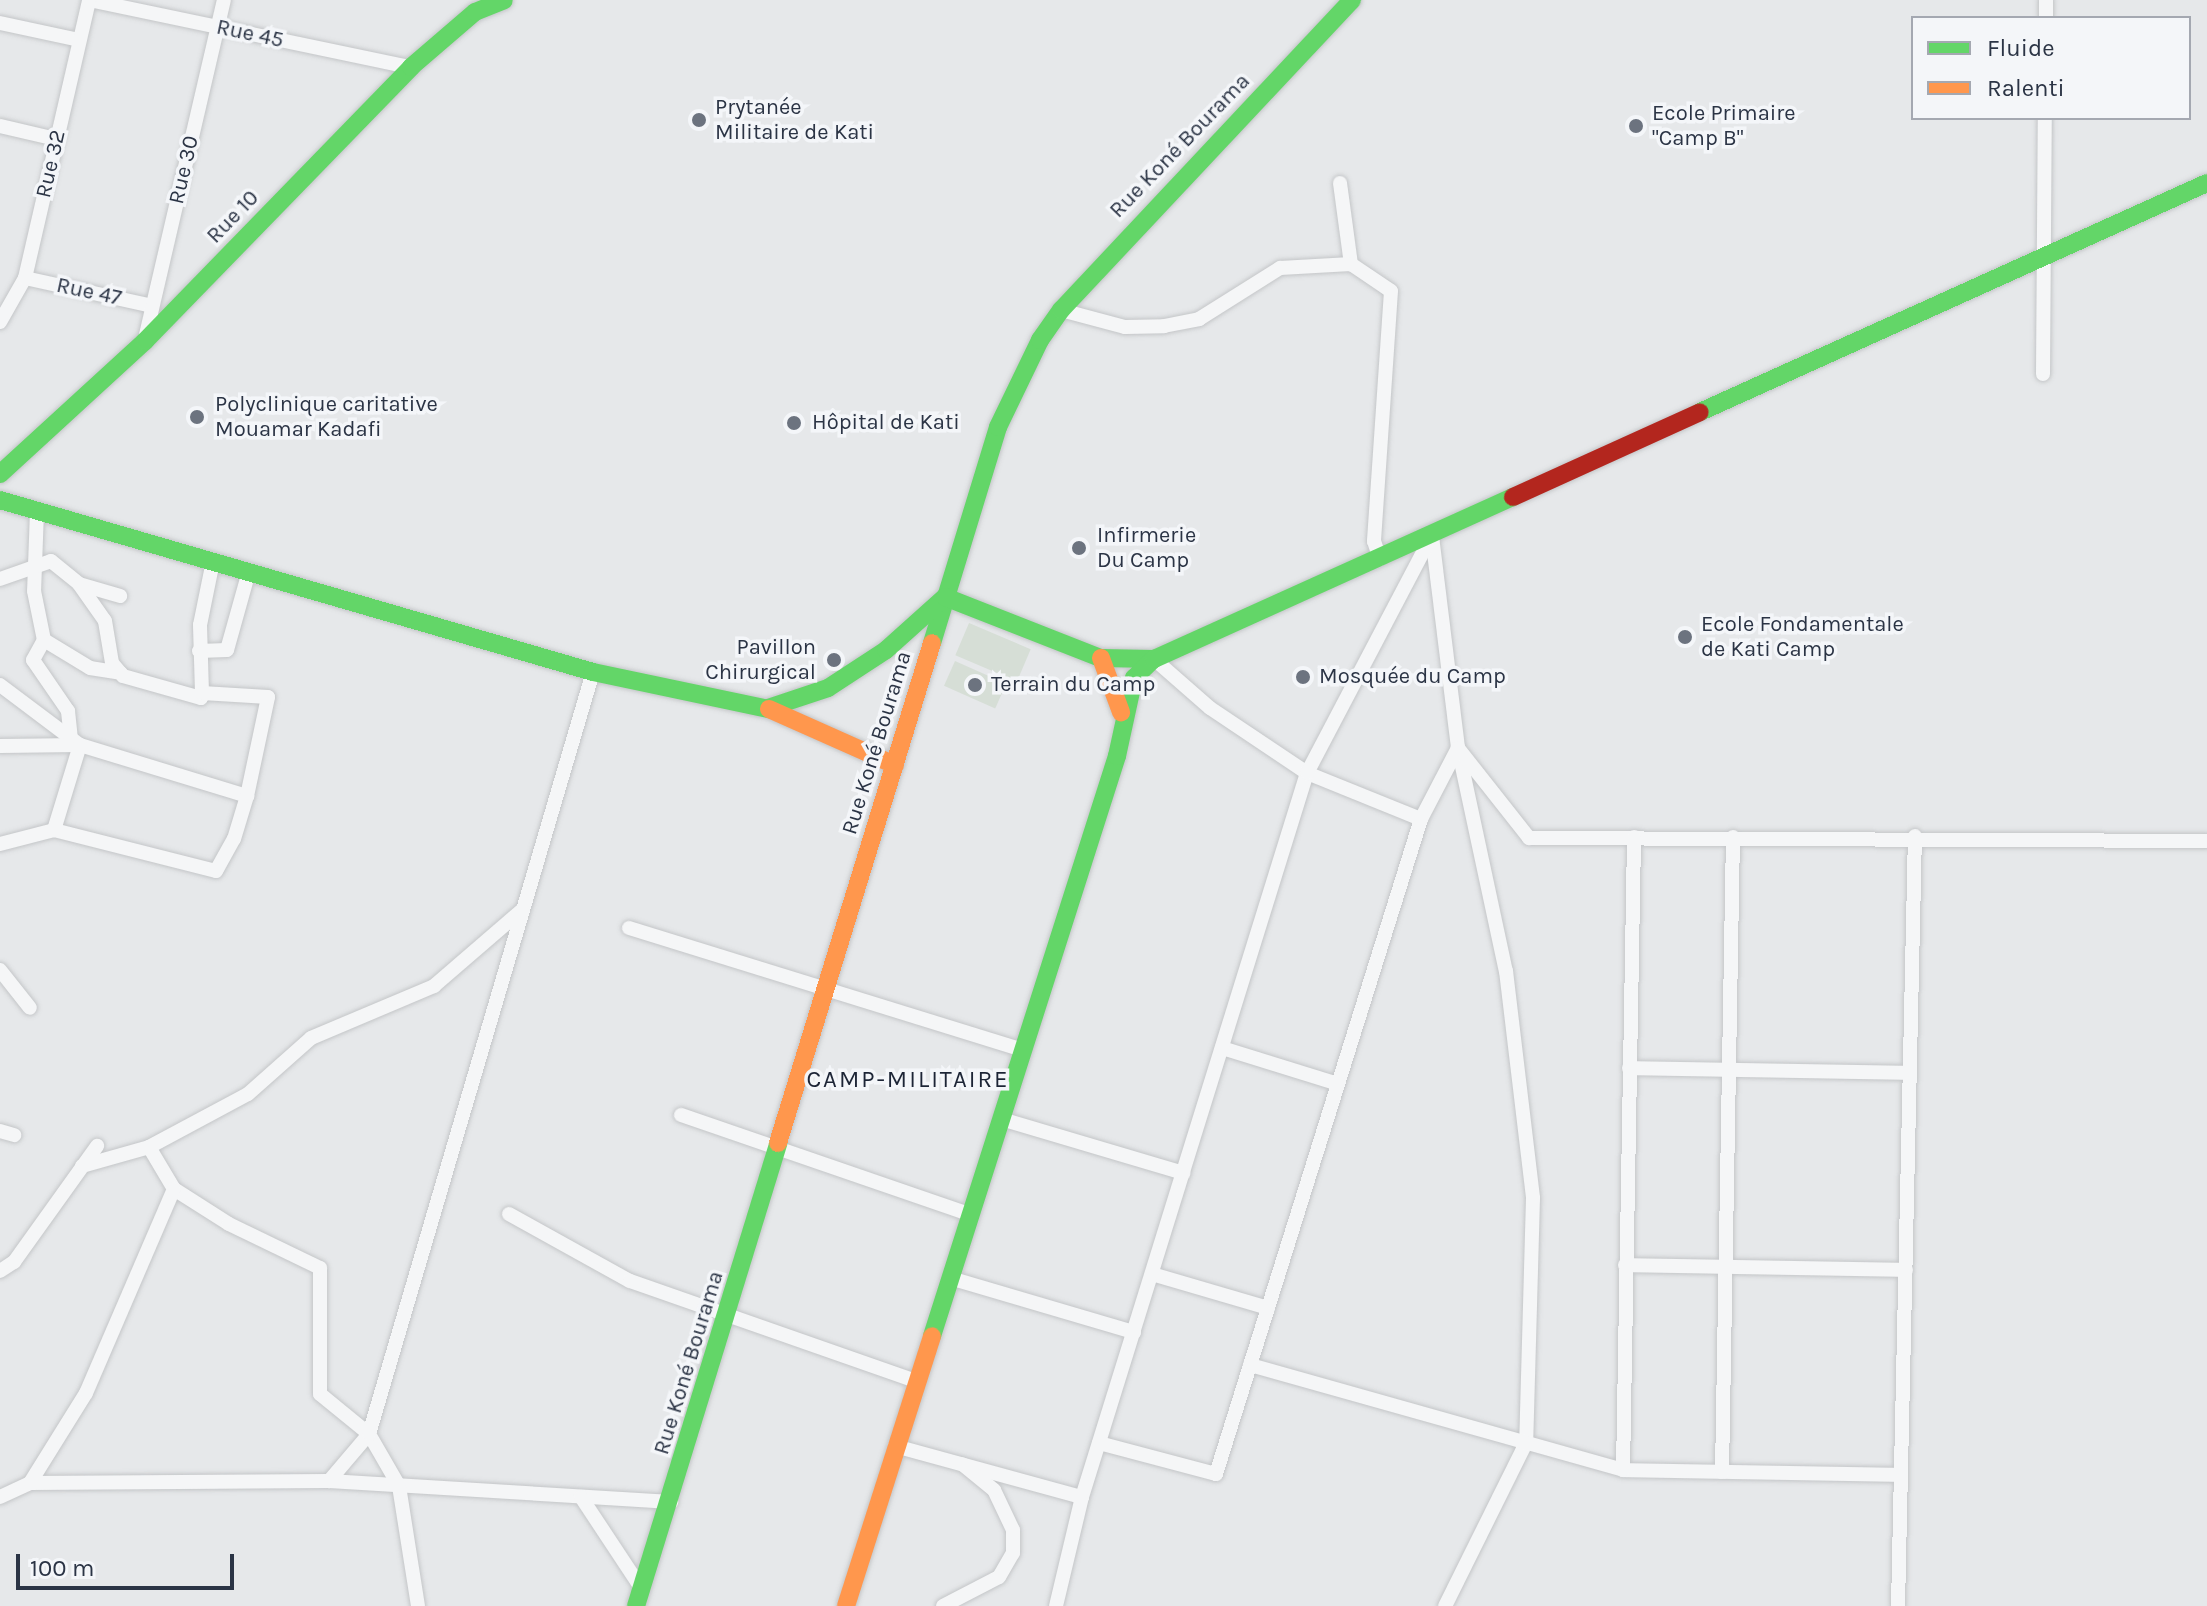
<!DOCTYPE html>
<meta charset="utf-8">
<style>
body{margin:0}
#map{position:relative;width:2207px;height:1606px;overflow:hidden;background:#e6e8ea;font-family:Karla,sans-serif}
div>[style]{position:absolute}
.green>*{inset:0;background:#d6ded6;transform-origin:0 0}
.roads{filter:drop-shadow(0 0 2px #c4c6c8) drop-shadow(0 0 2px #c4c6c8)}
.street>*{height:14px;margin:-7px;padding:0 7px;transform-origin:7px;border-radius:7px;background:#f5f6f7}
.fast>*{height:18px;margin:-9px;padding:0 9px;transform-origin:9px;border-radius:9px;background:#63d668}
.slow>*{height:18px;margin:-9px;padding:0 9px;transform-origin:9px;border-radius:9px;background:#ff974d}
.jam>*{height:18px;margin:-9px;padding:0 9px;transform-origin:9px;border-radius:9px;background:#b3261e}
.dots>*{width:22px;height:22px;translate:-50% -50%;box-sizing:border-box;border:4px solid #f4f6f9;border-radius:50%}
span{translate:-50% -50%;white-space:nowrap;text-align:center;line-height:1.15;-webkit-text-stroke:7px #f4f6f9;paint-order:stroke}
.street-label{font-size:22px;color:#2b3445}
.poi-label{font-size:22px;color:#2b3445}
.left{translate:0 -50%;text-align:left}
.right{translate:-100% -50%;text-align:right}
.neighbourhood-label{font-size:24px;color:#1d2536;letter-spacing:2px}
.legend{position:absolute;left:1911px;top:16px;width:280px;height:104px;box-sizing:border-box;background:#f4f6f9;border:2px solid #a4a8b1;margin:0;padding:10px 14px;list-style:none;font-size:24px;color:#2b3445}
.legend li{display:flex;align-items:center;gap:16px;height:40px}
.legend b{width:40px;border:2px solid #a4a8b1}
.scale{position:absolute;left:16px;top:1554px;width:218px;height:36px;box-sizing:border-box;border:4px solid #2b3445;border-top:0;padding-left:10px;font-size:24px;line-height:28px;white-space:nowrap;color:#2b3445;-webkit-text-stroke:6px #f4f6f9;paint-order:stroke}
</style>
<div id="map">
<div class="green">
<div style="left:969px;top:623px;width:67px;height:35px;rotate:23deg"></div>
<div style="left:955px;top:661px;width:56px;height:27px;rotate:24deg"></div>
</div>
<div class="roads">
<div class="street">
<div style="left:89px;top:0;width:329px;rotate:11.8deg"></div>
<div style="left:2046px;top:18px;width:18px;rotate:-90deg"></div>
<div style="left:0;top:23px;width:81px;rotate:12.1deg"></div>
<div style="left:0;top:126px;width:57px;rotate:13.1deg"></div>
<div style="left:1340px;top:183px;width:82px;rotate:82.3deg"></div>
<div style="left:25px;top:278px;width:130px;rotate:12.4deg"></div>
<div style="left:1061px;top:310px;width:66px;rotate:14.9deg"></div>
<div style="left:1125px;top:327px;width:39px;rotate:-1deg"></div>
<div style="left:1164px;top:326px;width:36px;rotate:-11deg"></div>
<div style="left:1199px;top:319px;width:96px;rotate:-32.2deg"></div>
<div style="left:1280px;top:268px;width:71px;rotate:-3.2deg"></div>
<div style="left:1351px;top:264px;width:48px;rotate:34deg"></div>
<div style="left:1391px;top:291px;width:251px;rotate:93.9deg"></div>
<div style="left:1374px;top:541px;width:19px;rotate:72deg"></div>
<div style="left:0;top:322px;width:51px;rotate:-60.4deg"></div>
<div style="left:25px;top:278px;width:285px;rotate:-77deg"></div>
<div style="left:145px;top:339px;width:348px;rotate:-76.9deg"></div>
<div style="left:2043px;top:374px;width:256px;rotate:-89.6deg"></div>
<div style="left:37px;top:511px;width:80px;rotate:92.1deg"></div>
<div style="left:34px;top:591px;width:50px;rotate:78.5deg"></div>
<div style="left:44px;top:640px;width:54px;rotate:31.3deg"></div>
<div style="left:90px;top:668px;width:31px;rotate:9deg"></div>
<div style="left:1432px;top:536px;width:214px;rotate:83deg"></div>
<div style="left:1458px;top:748px;width:228px;rotate:77.9deg"></div>
<div style="left:1506px;top:971px;width:229px;rotate:83.2deg"></div>
<div style="left:1533px;top:1198px;width:245px;rotate:91.6deg"></div>
<div style="left:1526px;top:1443px;width:182px;rotate:116.4deg"></div>
<div style="left:0;top:579px;width:54px;rotate:-19.4deg"></div>
<div style="left:51px;top:561px;width:36px;rotate:39deg"></div>
<div style="left:79px;top:584px;width:43px;rotate:16.3deg"></div>
<div style="left:79px;top:584px;width:45px;rotate:54.9deg"></div>
<div style="left:105px;top:621px;width:43px;rotate:80.5deg"></div>
<div style="left:112px;top:663px;width:17px;rotate:50deg"></div>
<div style="left:123px;top:676px;width:81px;rotate:15.8deg"></div>
<div style="left:201px;top:698px;width:5px;rotate:-79deg"></div>
<div style="left:44px;top:640px;width:23px;rotate:119deg"></div>
<div style="left:33px;top:660px;width:62px;rotate:55.5deg"></div>
<div style="left:68px;top:711px;width:27px;rotate:84deg"></div>
<div style="left:199px;top:651px;width:28px;rotate:-2deg"></div>
<div style="left:227px;top:650px;width:82px;rotate:-74.4deg"></div>
<div style="left:1154px;top:659px;width:74px;rotate:41.2deg"></div>
<div style="left:1210px;top:708px;width:117px;rotate:33.8deg"></div>
<div style="left:1307px;top:773px;width:123px;rotate:22deg"></div>
<div style="left:0;top:685px;width:100px;rotate:36.9deg"></div>
<div style="left:80px;top:745px;width:175px;rotate:17deg"></div>
<div style="left:0;top:746px;width:80px;rotate:-0.7deg"></div>
<div style="left:80px;top:745px;width:89px;rotate:107deg"></div>
<div style="left:0;top:844px;width:56px;rotate:-14.5deg"></div>
<div style="left:54px;top:830px;width:167px;rotate:14.2deg"></div>
<div style="left:216px;top:871px;width:37px;rotate:-61deg"></div>
<div style="left:234px;top:839px;width:45px;rotate:-73.2deg"></div>
<div style="left:247px;top:796px;width:101px;rotate:-78deg"></div>
<div style="left:268px;top:697px;width:66px;rotate:-176.5deg"></div>
<div style="left:202px;top:693px;width:68px;rotate:-91.7deg"></div>
<div style="left:200px;top:625px;width:65px;rotate:-78.5deg"></div>
<div style="left:629px;top:928px;width:413px;rotate:17.2deg"></div>
<div style="left:0;top:970px;width:48px;rotate:51.7deg"></div>
<div style="left:1222px;top:1048px;width:121px;rotate:17.2deg"></div>
<div style="left:1629px;top:1068px;width:281px;rotate:1deg"></div>
<div style="left:681px;top:1115px;width:307px;rotate:19deg"></div>
<div style="left:1008px;top:1121px;width:183px;rotate:16.5deg"></div>
<div style="left:0;top:1131px;width:15px;rotate:16deg"></div>
<div style="left:149px;top:1147px;width:49px;rotate:59.2deg"></div>
<div style="left:174px;top:1189px;width:65px;rotate:32.5deg"></div>
<div style="left:229px;top:1224px;width:101px;rotate:25.8deg"></div>
<div style="left:320px;top:1268px;width:126px;rotate:90deg"></div>
<div style="left:320px;top:1394px;width:63px;rotate:39.2deg"></div>
<div style="left:369px;top:1434px;width:62px;rotate:130.4deg"></div>
<div style="left:82px;top:1166px;width:70px;rotate:-15.8deg"></div>
<div style="left:149px;top:1147px;width:112px;rotate:-28.2deg"></div>
<div style="left:248px;top:1094px;width:84px;rotate:-41.6deg"></div>
<div style="left:311px;top:1038px;width:134px;rotate:-22.9deg"></div>
<div style="left:434px;top:986px;width:115px;rotate:-40.8deg"></div>
<div style="left:509px;top:1214px;width:138px;rotate:29deg"></div>
<div style="left:630px;top:1281px;width:303px;rotate:19.3deg"></div>
<div style="left:1625px;top:1265px;width:281px;rotate:1deg"></div>
<div style="left:0;top:1271px;width:17px;rotate:-33deg"></div>
<div style="left:14px;top:1262px;width:143px;rotate:-54.4deg"></div>
<div style="left:1152px;top:1274px;width:121px;rotate:16.3deg"></div>
<div style="left:950px;top:1278px;width:192px;rotate:16.4deg"></div>
<div style="left:1250px;top:1365px;width:387px;rotate:15.7deg"></div>
<div style="left:1623px;top:1470px;width:276px;rotate:1deg"></div>
<div style="left:1099px;top:1443px;width:121px;rotate:14.8deg"></div>
<div style="left:1216px;top:1474px;width:686px;rotate:-72.62deg"></div>
<div style="left:1421px;top:819px;width:80px;rotate:-62.5deg"></div>
<div style="left:1458px;top:748px;width:115px;rotate:51.7deg"></div>
<div style="left:1529px;top:838px;width:678px;rotate:0.25deg"></div>
<div style="left:895px;top:1446px;width:194px;rotate:15.3deg"></div>
<div style="left:1623px;top:1470px;width:633px;rotate:-89deg"></div>
<div style="left:1722px;top:1472px;width:635px;rotate:-89.01deg"></div>
<div style="left:30px;top:1483px;width:106px;rotate:-58.1deg"></div>
<div style="left:86px;top:1393px;width:222px;rotate:-66.7deg"></div>
<div style="left:0;top:1497px;width:33px;rotate:-25deg"></div>
<div style="left:30px;top:1483px;width:299px;rotate:-0.4deg"></div>
<div style="left:329px;top:1481px;width:343px;rotate:3.5deg"></div>
<div style="left:581px;top:1497px;width:110px;rotate:56.5deg"></div>
<div style="left:418px;top:1606px;width:121px;rotate:-99deg"></div>
<div style="left:399px;top:1486px;width:60px;rotate:-120deg"></div>
<div style="left:369px;top:1434px;width:794px;rotate:-73.62deg"></div>
<div style="left:943px;top:1606px;width:63px;rotate:-27.4deg"></div>
<div style="left:999px;top:1577px;width:28px;rotate:-60deg"></div>
<div style="left:1013px;top:1553px;width:23px;rotate:-90deg"></div>
<div style="left:1013px;top:1530px;width:44px;rotate:-115.4deg"></div>
<div style="left:994px;top:1490px;width:41px;rotate:-140.9deg"></div>
<div style="left:1056px;top:1606px;width:112px;rotate:-76.6deg"></div>
<div style="left:1082px;top:1497px;width:758px;rotate:-72.74deg"></div>
<div style="left:1307px;top:773px;width:269px;rotate:-62.3deg"></div>
<div style="left:1898px;top:1606px;width:770px;rotate:-88.74deg"></div>
</div>
<div class="fast">
<div style="left:1700px;top:412px;width:556px;rotate:-24.31deg"></div>
<div style="left:0;top:474px;width:197px;rotate:-42.5deg"></div>
<div style="left:145px;top:341px;width:382px;rotate:-45.8deg"></div>
<div style="left:411px;top:67px;width:84px;rotate:-40.7deg"></div>
<div style="left:475px;top:12px;width:31px;rotate:-22deg"></div>
<div style="left:0;top:500px;width:617px;rotate:16.17deg"></div>
<div style="left:593px;top:672px;width:180px;rotate:11.9deg"></div>
<div style="left:932px;top:643px;width:226px;rotate:-73deg"></div>
<div style="left:998px;top:427px;width:97px;rotate:-64.2deg"></div>
<div style="left:1040px;top:340px;width:37px;rotate:-55deg"></div>
<div style="left:1061px;top:310px;width:425px;rotate:-46.8deg"></div>
<div style="left:768px;top:708px;width:63px;rotate:-18.4deg"></div>
<div style="left:828px;top:688px;width:69px;rotate:-33.2deg"></div>
<div style="left:886px;top:650px;width:79px;rotate:-41.9deg"></div>
<div style="left:945px;top:597px;width:168px;rotate:21.4deg"></div>
<div style="left:1101px;top:658px;width:53px;rotate:1.1deg"></div>
<div style="left:932px;top:1336px;width:609px;rotate:-72.31deg"></div>
<div style="left:1117px;top:756px;width:80px;rotate:-77.7deg"></div>
<div style="left:1134px;top:678px;width:28px;rotate:-44deg"></div>
<div style="left:1154px;top:659px;width:394px;rotate:-24.3deg"></div>
<div style="left:636px;top:1606px;width:484px;rotate:-72.9deg"></div>
</div>
<div class="slow">
<div style="left:1101px;top:658px;width:58px;rotate:69.7deg"></div>
<div style="left:769px;top:709px;width:138px;rotate:24deg"></div>
<div style="left:778px;top:1143px;width:523px;rotate:-72.88deg"></div>
<div style="left:846px;top:1606px;width:283px;rotate:-72.3deg"></div>
</div>
<div class="jam">
<div style="left:1513px;top:497px;width:205px;rotate:-24.4deg"></div>
</div>
</div>
<div class="dots">
<div style="left:699px;top:120px;background:#6c737f"></div>
<div style="left:1636px;top:126px;background:#6c737f"></div>
<div style="left:197px;top:417px;background:#6c737f"></div>
<div style="left:794px;top:423px;background:#6c737f"></div>
<div style="left:1079px;top:548px;background:#6c737f"></div>
<div style="left:1685px;top:637px;background:#6c737f"></div>
<div style="left:834px;top:660px;background:#6c737f"></div>
<div style="left:1303px;top:677px;background:#6c737f"></div>
<div style="left:975px;top:685px;background:#6c737f"></div>
</div>
<div class="street-label">
<span style="left:250px;top:34px;rotate:12deg">Rue 45</span>
<span style="left:1180px;top:146px;rotate:-46deg">Rue Koné Bourama</span>
<span style="left:51px;top:164px;rotate:-77deg">Rue 32</span>
<span style="left:184px;top:170px;rotate:-77deg">Rue 30</span>
<span style="left:233px;top:217px;rotate:-46deg">Rue 10</span>
<span style="left:89px;top:292px;rotate:12deg">Rue 47</span>
<span style="left:877px;top:743px;rotate:-73deg">Rue Koné Bourama</span>
<span style="left:689px;top:1363px;rotate:-73deg">Rue Koné Bourama</span>
</div>
<div class="poi-label">
<span class="left" style="left:715px;top:120px">Prytanée<br>Militaire de Kati</span>
<span class="left" style="left:1652px;top:126px">Ecole Primaire<br>"Camp B"</span>
<span class="left" style="left:215px;top:417px">Polyclinique caritative<br>Mouamar Kadafi</span>
<span class="left" style="left:812px;top:423px">Hôpital de Kati</span>
<span class="left" style="left:1097px;top:548px">Infirmerie<br>Du Camp</span>
<span class="left" style="left:1701px;top:637px">Ecole Fondamentale<br>de Kati Camp</span>
<span class="right" style="left:816px;top:660px">Pavillon<br>Chirurgical</span>
<span class="left" style="left:1319px;top:677px">Mosquée du Camp</span>
<span class="left" style="left:991px;top:685px">Terrain du Camp</span>
</div>
<div class="neighbourhood-label">
<span style="left:908px;top:1080px">CAMP-MILITAIRE</span>
</div>
<ul class="legend">
<li><b style="height:10px;background:#63d668"></b>Fluide</li>
<li><b style="height:10px;background:#ff974d"></b>Ralenti</li>
</ul>
<div class="scale">100 m</div>
</div>
